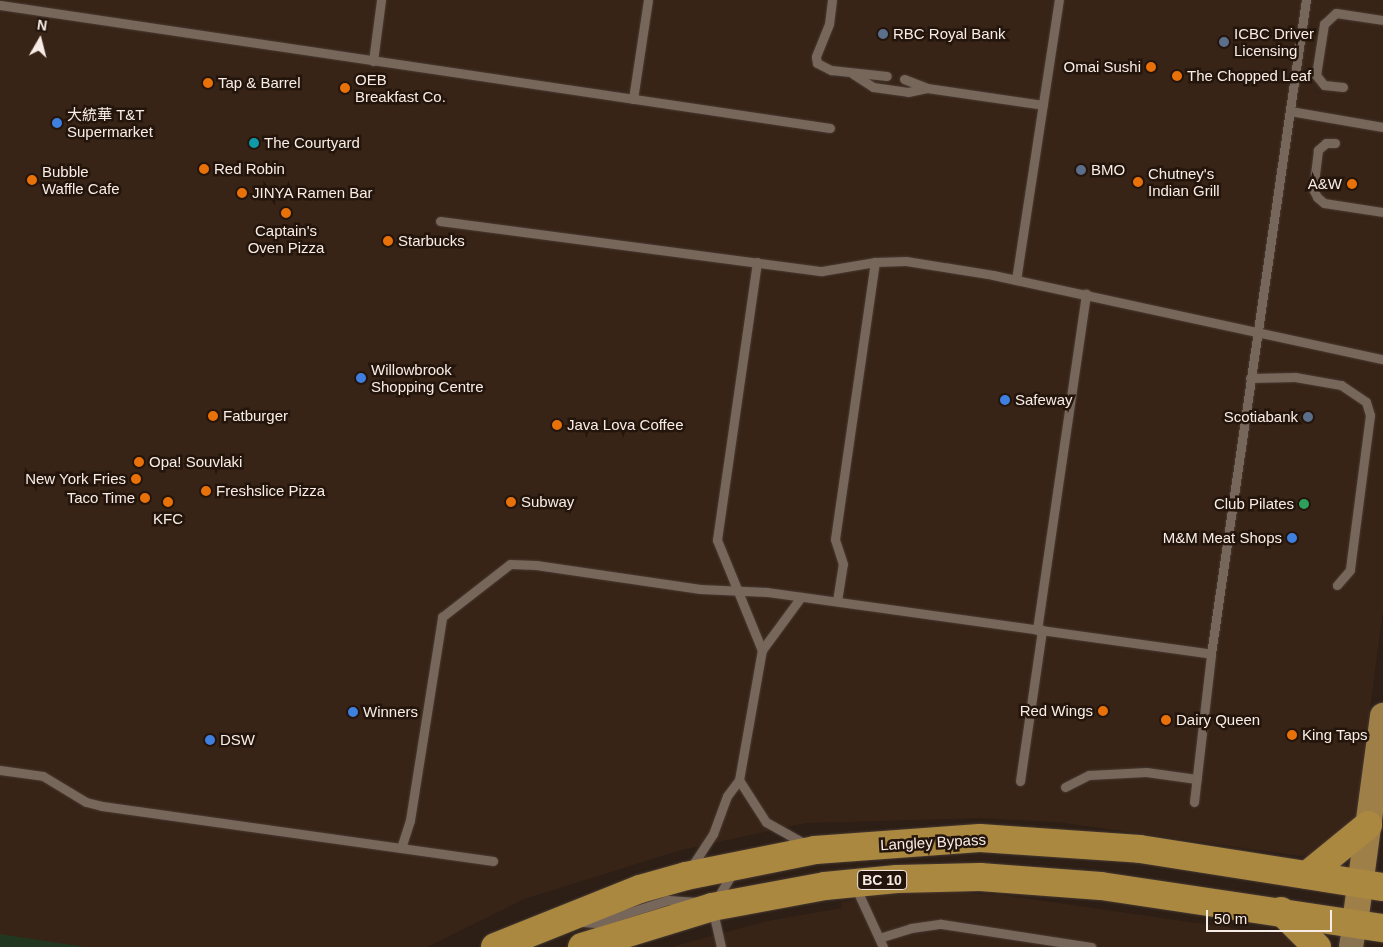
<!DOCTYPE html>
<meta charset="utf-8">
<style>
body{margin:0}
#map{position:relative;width:1383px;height:947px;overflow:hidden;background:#2d1f15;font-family:Helvetica,"Noto Sans SC",sans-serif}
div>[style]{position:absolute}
.built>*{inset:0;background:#382416}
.green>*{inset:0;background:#213720}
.roads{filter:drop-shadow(0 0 1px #473a34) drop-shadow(0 0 1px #473a34)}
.service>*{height:9px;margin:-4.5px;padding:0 4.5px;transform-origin:4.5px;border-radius:4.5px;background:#77665a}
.secondary>*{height:24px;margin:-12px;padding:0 12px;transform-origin:12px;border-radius:12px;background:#8a7350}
.primary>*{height:26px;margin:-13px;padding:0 13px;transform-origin:13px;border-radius:13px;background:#9e7f47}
.trunk>*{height:28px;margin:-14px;padding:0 14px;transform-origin:14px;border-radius:14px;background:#ab8840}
.dots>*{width:14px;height:14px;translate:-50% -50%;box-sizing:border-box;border:2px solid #23150b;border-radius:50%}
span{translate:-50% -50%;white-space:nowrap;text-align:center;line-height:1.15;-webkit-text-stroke:5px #23150b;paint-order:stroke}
.shield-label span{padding:1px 4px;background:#23150b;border:1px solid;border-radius:4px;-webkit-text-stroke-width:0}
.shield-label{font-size:14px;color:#f8ede6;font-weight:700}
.poi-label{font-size:15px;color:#f8ede6}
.left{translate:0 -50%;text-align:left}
.right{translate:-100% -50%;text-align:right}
.street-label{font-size:15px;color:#f8ede6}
.north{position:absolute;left:15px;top:15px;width:50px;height:50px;-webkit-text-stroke:4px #23150b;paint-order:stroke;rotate:8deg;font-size:14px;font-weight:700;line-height:20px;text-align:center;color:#f8ede6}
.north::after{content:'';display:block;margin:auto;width:18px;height:22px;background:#f8ede6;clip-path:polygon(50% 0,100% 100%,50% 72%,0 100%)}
.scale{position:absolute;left:1206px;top:910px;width:126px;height:22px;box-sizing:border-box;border:2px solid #f8ede6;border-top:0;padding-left:6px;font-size:15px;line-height:18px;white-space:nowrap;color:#f8ede6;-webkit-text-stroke:4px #23150b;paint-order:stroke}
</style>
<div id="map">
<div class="built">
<div style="clip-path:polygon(0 0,1383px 0,1383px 610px,1356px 815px,1346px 835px,1321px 855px,1301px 856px,1057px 822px,982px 818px,806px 823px,681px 850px,524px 899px,427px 947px,65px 947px,0 938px)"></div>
<div style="clip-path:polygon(949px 892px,1003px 895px,1266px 933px,1277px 931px,1309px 947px,671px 947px,768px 921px,842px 908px,841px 902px,891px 893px)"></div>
</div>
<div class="green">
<div style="clip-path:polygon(0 934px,12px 936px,86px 947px,0 947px)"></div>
</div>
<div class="roads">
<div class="service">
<div style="left:832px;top:0;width:24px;rotate:97deg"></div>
<div style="left:829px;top:24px;width:35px;rotate:112deg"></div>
<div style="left:816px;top:57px;width:6px;rotate:81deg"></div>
<div style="left:817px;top:63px;width:16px;rotate:27deg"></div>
<div style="left:831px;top:70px;width:56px;rotate:6.1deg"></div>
<div style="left:0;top:5px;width:839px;rotate:8.43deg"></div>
<div style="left:373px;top:61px;width:62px;rotate:-82.5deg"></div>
<div style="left:853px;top:74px;width:24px;rotate:33deg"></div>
<div style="left:873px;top:87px;width:35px;rotate:8deg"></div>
<div style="left:908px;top:92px;width:19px;rotate:-12deg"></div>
<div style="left:904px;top:79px;width:25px;rotate:21deg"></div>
<div style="left:927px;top:88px;width:117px;rotate:8.3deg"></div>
<div style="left:1343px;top:87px;width:19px;rotate:-174deg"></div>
<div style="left:1324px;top:85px;width:13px;rotate:-129deg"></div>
<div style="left:1316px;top:75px;width:52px;rotate:-81.1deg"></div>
<div style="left:1324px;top:24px;width:16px;rotate:-43deg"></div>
<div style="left:1336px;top:13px;width:48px;rotate:8.5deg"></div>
<div style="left:633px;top:99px;width:100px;rotate:-81.4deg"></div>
<div style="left:1290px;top:111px;width:94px;rotate:9.8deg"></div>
<div style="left:1335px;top:143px;width:9px;rotate:180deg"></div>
<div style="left:1326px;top:143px;width:11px;rotate:139deg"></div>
<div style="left:1318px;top:150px;width:39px;rotate:97deg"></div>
<div style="left:1313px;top:189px;width:9px;rotate:63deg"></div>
<div style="left:1317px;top:197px;width:9px;rotate:41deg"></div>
<div style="left:1324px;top:203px;width:60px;rotate:8.7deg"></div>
<div style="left:440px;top:221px;width:385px;rotate:7.5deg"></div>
<div style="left:822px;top:271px;width:54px;rotate:-9.6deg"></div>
<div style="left:875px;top:262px;width:31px;rotate:-2deg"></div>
<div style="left:906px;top:261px;width:88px;rotate:9.1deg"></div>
<div style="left:993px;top:275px;width:399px;rotate:12.2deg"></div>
<div style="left:757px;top:262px;width:281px;rotate:98.2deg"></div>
<div style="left:717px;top:540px;width:119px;rotate:67.8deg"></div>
<div style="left:1016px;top:280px;width:283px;rotate:-81.3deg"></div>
<div style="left:1250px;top:378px;width:45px;rotate:-1.3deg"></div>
<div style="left:1295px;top:377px;width:47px;rotate:9.9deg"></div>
<div style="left:1341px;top:385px;width:30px;rotate:34deg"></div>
<div style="left:1366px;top:402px;width:14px;rotate:73deg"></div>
<div style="left:1370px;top:415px;width:156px;rotate:97.4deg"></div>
<div style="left:1350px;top:570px;width:20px;rotate:131deg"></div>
<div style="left:837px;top:601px;width:37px;rotate:-81deg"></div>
<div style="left:843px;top:564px;width:26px;rotate:-108deg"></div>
<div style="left:835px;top:539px;width:280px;rotate:-81.8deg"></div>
<div style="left:1037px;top:630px;width:340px;rotate:-81.7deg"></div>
<div style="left:0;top:770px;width:43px;rotate:7.9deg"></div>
<div style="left:43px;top:776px;width:50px;rotate:31.2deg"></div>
<div style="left:86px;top:802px;width:16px;rotate:14deg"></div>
<div style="left:102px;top:806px;width:395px;rotate:8deg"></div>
<div style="left:739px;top:780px;width:50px;rotate:57.3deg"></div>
<div style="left:766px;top:822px;width:47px;rotate:29.3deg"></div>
<div style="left:1020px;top:781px;width:153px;rotate:-81.7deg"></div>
<div style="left:1065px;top:787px;width:27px;rotate:-27deg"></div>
<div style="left:1089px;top:775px;width:57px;rotate:-3deg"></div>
<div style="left:1146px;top:772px;width:51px;rotate:7.8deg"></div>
<div style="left:1194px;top:802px;width:149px;rotate:-83.4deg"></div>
<div style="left:1211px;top:654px;width:661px;rotate:-81.74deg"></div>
<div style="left:401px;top:848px;width:29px;rotate:-72deg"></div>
<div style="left:410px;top:820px;width:206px;rotate:-81deg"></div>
<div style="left:442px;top:617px;width:86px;rotate:-37.9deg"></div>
<div style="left:510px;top:564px;width:26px;rotate:2deg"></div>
<div style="left:536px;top:565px;width:166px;rotate:8.3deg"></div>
<div style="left:700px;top:589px;width:67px;rotate:2.6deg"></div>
<div style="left:767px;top:592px;width:448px;rotate:7.9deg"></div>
<div style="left:690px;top:869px;width:42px;rotate:-56.7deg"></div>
<div style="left:713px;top:834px;width:40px;rotate:-69.8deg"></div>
<div style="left:727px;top:796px;width:20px;rotate:-53deg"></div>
<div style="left:739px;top:780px;width:132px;rotate:-80deg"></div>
<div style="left:762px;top:650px;width:66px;rotate:-53.7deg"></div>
<div style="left:855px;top:886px;width:67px;rotate:65.3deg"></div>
<div style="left:582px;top:922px;width:14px;rotate:4deg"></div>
<div style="left:596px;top:923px;width:76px;rotate:-17.7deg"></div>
<div style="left:668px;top:900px;width:30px;rotate:4deg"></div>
<div style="left:879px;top:938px;width:34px;rotate:-17deg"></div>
<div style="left:911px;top:928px;width:30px;rotate:-8deg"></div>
<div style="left:941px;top:924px;width:152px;rotate:8.7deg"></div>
<div style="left:721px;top:947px;width:41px;rotate:-102.7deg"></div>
<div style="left:712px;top:907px;width:39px;rotate:-59deg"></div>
</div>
<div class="secondary">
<div style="left:1351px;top:947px;width:24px;rotate:-81deg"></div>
</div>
<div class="primary">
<div style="left:1355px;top:923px;width:209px;rotate:-82.3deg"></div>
</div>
<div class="trunk">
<div style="left:1307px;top:875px;width:79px;rotate:-39.3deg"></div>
<div style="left:1281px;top:911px;width:51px;rotate:45deg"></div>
<div style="left:495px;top:947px;width:156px;rotate:-21.8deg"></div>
<div style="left:640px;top:889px;width:48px;rotate:-15.8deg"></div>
<div style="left:686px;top:876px;width:132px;rotate:-11.4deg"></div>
<div style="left:815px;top:850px;width:165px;rotate:-4.2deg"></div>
<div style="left:980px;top:838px;width:160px;rotate:3.9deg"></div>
<div style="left:1140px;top:849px;width:246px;rotate:8.9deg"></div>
<div style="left:582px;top:947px;width:136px;rotate:-17.1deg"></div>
<div style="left:712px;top:907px;width:115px;rotate:-10.5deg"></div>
<div style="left:825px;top:886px;width:72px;rotate:-5.6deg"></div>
<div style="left:897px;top:879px;width:83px;rotate:-1.4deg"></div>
<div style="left:980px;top:877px;width:121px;rotate:4.3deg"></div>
<div style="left:1101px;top:886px;width:285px;rotate:8.5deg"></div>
</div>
</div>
<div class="dots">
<div style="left:883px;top:34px;background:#5c6f8a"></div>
<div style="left:1224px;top:42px;background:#5c6f8a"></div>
<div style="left:1151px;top:67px;background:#e8710a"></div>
<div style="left:1177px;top:76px;background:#e8710a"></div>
<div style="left:208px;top:83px;background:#e8710a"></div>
<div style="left:345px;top:88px;background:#e8710a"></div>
<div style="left:57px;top:123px;background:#3f7fe0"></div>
<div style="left:254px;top:143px;background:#0f9aa8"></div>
<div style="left:204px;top:169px;background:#e8710a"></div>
<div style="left:1081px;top:170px;background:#5c6f8a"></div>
<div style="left:32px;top:180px;background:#e8710a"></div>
<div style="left:1138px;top:182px;background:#e8710a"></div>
<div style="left:1352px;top:184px;background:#e8710a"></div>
<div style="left:242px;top:193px;background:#e8710a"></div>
<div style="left:286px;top:213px;background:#e8710a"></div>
<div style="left:388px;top:241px;background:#e8710a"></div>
<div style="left:361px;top:378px;background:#3f7fe0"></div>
<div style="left:1005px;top:400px;background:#3f7fe0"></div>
<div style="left:213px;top:416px;background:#e8710a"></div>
<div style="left:1308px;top:417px;background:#5c6f8a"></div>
<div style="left:557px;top:425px;background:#e8710a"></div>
<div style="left:139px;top:462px;background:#e8710a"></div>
<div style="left:136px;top:479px;background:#e8710a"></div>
<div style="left:206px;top:491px;background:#e8710a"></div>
<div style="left:145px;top:498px;background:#e8710a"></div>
<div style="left:168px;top:502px;background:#e8710a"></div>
<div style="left:511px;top:502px;background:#e8710a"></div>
<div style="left:1304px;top:504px;background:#2e9e5b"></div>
<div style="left:1292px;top:538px;background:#3f7fe0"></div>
<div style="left:1103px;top:711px;background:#e8710a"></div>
<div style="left:353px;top:712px;background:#3f7fe0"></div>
<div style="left:1166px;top:720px;background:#e8710a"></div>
<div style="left:1292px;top:735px;background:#e8710a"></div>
<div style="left:210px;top:740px;background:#3f7fe0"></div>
</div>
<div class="shield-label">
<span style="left:882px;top:880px">BC 10</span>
</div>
<div class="poi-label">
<span class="left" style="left:1234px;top:42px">ICBC Driver<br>Licensing</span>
<span class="left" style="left:893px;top:34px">RBC Royal Bank</span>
<span class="right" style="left:1141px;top:67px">Omai Sushi</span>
<span class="left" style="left:1187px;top:76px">The Chopped Leaf</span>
<span class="left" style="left:355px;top:88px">OEB<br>Breakfast Co.</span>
<span class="left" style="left:218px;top:83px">Tap &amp; Barrel</span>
<span class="left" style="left:67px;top:123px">大統華 T&amp;T<br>Supermarket</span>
<span class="left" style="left:264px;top:143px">The Courtyard</span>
<span class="left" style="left:214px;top:169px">Red Robin</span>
<span class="left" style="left:1091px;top:170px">BMO</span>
<span class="left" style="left:42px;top:180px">Bubble<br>Waffle Cafe</span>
<span class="left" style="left:1148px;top:182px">Chutney's<br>Indian Grill</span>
<span class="right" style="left:1342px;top:184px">A&amp;W</span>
<span class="left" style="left:252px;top:193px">JINYA Ramen Bar</span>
<span style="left:286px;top:239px">Captain's<br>Oven Pizza</span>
<span class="left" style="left:398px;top:241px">Starbucks</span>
<span class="left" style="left:371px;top:378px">Willowbrook<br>Shopping Centre</span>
<span class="left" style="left:1015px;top:400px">Safeway</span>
<span class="left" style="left:223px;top:416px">Fatburger</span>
<span class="right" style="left:1298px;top:417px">Scotiabank</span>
<span class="left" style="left:567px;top:425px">Java Lova Coffee</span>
<span class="left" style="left:149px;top:462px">Opa! Souvlaki</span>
<span class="right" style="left:126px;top:479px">New York Fries</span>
<span class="left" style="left:216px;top:491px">Freshslice Pizza</span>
<span class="right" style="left:135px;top:498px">Taco Time</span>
<span class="left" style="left:521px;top:502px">Subway</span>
<span class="right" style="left:1294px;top:504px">Club Pilates</span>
<span style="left:168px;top:519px">KFC</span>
<span class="right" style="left:1282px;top:538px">M&amp;M Meat Shops</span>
<span class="right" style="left:1093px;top:711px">Red Wings</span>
<span class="left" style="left:363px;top:712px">Winners</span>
<span class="left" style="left:1176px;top:720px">Dairy Queen</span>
<span class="left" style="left:1302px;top:735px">King Taps</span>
<span class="left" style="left:220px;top:740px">DSW</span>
</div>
<div class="street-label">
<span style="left:933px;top:842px;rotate:-3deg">Langley Bypass</span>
</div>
<div class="north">N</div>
<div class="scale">50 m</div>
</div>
